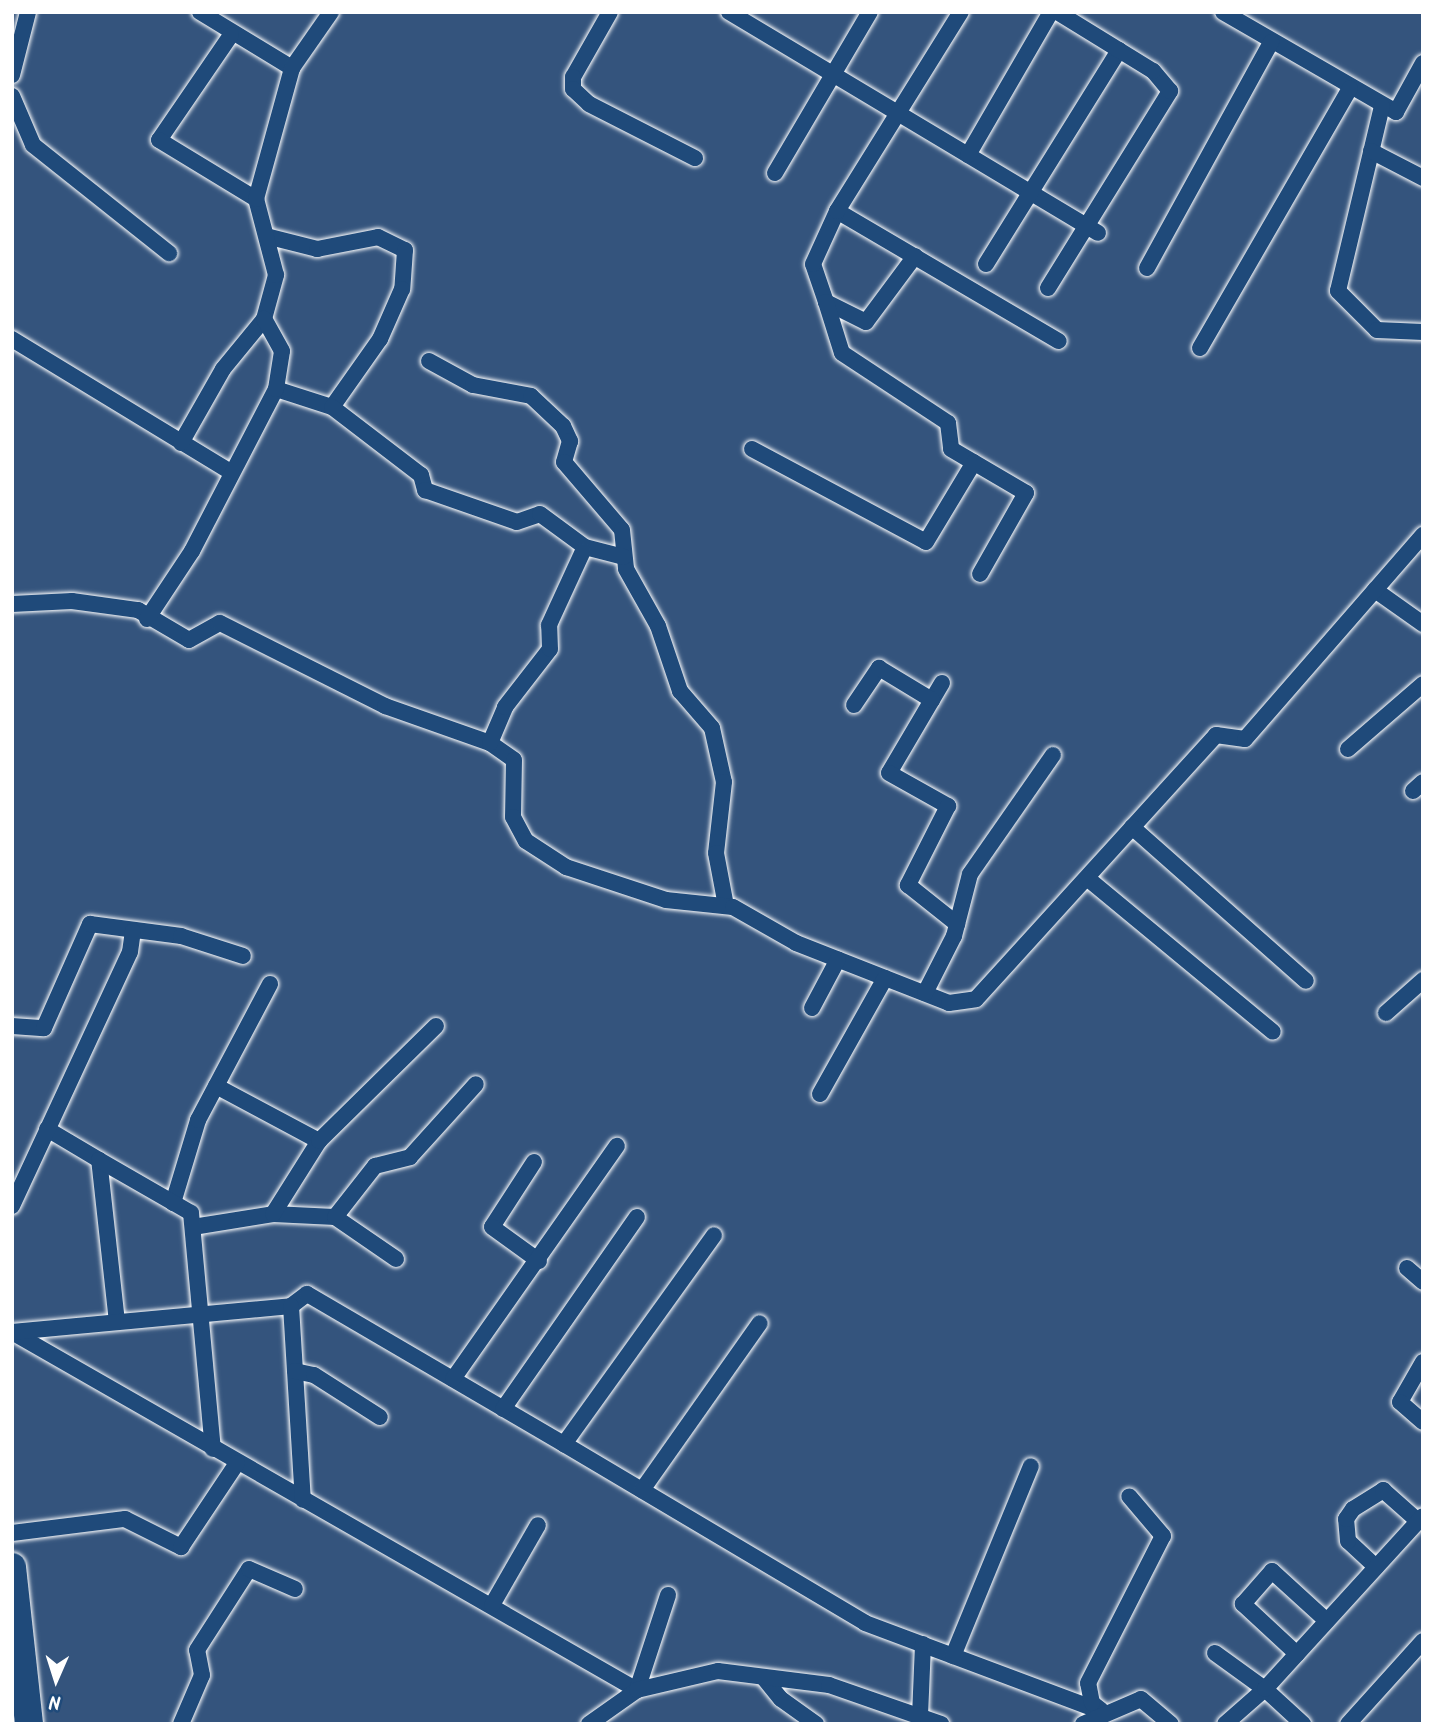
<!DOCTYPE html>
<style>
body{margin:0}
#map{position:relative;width:1435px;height:1736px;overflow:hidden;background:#34547d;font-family:Kalam,sans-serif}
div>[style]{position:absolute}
.roads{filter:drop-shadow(0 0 2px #fff) drop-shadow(0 0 2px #fff)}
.street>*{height:16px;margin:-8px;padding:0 8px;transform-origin:8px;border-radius:8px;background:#1f4a7a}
.highway>*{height:28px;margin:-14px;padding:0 14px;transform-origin:14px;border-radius:14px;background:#1f4a7a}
span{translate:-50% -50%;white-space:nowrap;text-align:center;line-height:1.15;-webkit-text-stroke:6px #1f4a7a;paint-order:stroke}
.frame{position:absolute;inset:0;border:14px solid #fff;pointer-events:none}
.north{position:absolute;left:21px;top:1645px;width:70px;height:70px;-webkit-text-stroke:5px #1f4a7a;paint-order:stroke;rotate:183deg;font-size:19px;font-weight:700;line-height:28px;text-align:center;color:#fff}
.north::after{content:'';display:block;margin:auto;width:24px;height:32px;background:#fff;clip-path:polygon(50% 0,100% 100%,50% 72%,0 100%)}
</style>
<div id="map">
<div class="roads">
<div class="street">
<div style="left:200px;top:12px;width:108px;rotate:31.3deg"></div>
<div style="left:610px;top:12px;width:75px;rotate:119.6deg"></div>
<div style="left:573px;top:77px;width:12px;rotate:90deg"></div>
<div style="left:573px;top:89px;width:22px;rotate:43deg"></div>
<div style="left:589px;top:104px;width:119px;rotate:27deg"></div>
<div style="left:729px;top:12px;width:430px;rotate:30.9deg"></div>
<div style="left:1223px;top:12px;width:200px;rotate:30deg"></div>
<div style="left:1396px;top:112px;width:56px;rotate:-61.1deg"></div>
<div style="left:231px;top:35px;width:127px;rotate:124.4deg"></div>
<div style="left:159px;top:140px;width:114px;rotate:31.3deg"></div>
<div style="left:12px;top:75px;width:65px;rotate:-75.7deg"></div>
<div style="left:12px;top:96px;width:53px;rotate:66.8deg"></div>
<div style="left:33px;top:145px;width:174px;rotate:38.5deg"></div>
<div style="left:1382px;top:106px;width:190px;rotate:103.4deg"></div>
<div style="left:1338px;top:291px;width:55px;rotate:45deg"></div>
<div style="left:1377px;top:330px;width:46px;rotate:2.5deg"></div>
<div style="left:1371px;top:151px;width:59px;rotate:27.4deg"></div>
<div style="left:968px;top:155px;width:165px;rotate:-59.9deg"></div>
<div style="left:775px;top:173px;width:187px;rotate:-59.5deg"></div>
<div style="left:837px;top:211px;width:257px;rotate:30.4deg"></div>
<div style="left:270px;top:237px;width:49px;rotate:14.3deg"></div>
<div style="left:317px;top:249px;width:62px;rotate:-11.1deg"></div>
<div style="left:378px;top:237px;width:30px;rotate:26deg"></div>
<div style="left:405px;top:250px;width:39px;rotate:94deg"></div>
<div style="left:402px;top:289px;width:55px;rotate:113.7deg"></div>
<div style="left:380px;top:339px;width:83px;rotate:125.2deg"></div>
<div style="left:915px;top:256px;width:82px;rotate:126.6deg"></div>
<div style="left:866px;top:322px;width:45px;rotate:-153.4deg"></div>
<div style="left:826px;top:302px;width:40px;rotate:-108.9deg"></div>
<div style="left:813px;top:264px;width:58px;rotate:-65.6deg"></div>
<div style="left:837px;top:211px;width:234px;rotate:-58.1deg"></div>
<div style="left:986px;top:264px;width:252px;rotate:-58.1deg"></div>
<div style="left:1147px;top:268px;width:258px;rotate:-61.2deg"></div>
<div style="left:1048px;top:288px;width:232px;rotate:-58.2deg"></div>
<div style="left:1170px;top:91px;width:26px;rotate:-130deg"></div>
<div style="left:1153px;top:71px;width:113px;rotate:-148.4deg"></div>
<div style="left:826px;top:302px;width:53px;rotate:72.6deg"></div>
<div style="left:842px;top:353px;width:127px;rotate:33.4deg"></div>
<div style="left:948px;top:423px;width:26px;rotate:83deg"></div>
<div style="left:951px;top:449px;width:87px;rotate:30.4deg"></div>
<div style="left:1026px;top:493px;width:93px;rotate:119.6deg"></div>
<div style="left:12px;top:339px;width:256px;rotate:31.3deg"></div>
<div style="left:1200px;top:348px;width:300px;rotate:-60deg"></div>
<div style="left:429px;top:361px;width:50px;rotate:28.6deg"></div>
<div style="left:473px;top:385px;width:59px;rotate:10.7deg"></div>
<div style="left:531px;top:396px;width:44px;rotate:43.2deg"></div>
<div style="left:563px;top:426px;width:17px;rotate:65deg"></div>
<div style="left:570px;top:441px;width:22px;rotate:106deg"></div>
<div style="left:564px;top:462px;width:89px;rotate:49.5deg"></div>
<div style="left:622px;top:530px;width:39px;rotate:84deg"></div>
<div style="left:626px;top:569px;width:65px;rotate:60.7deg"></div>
<div style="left:658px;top:626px;width:69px;rotate:71.3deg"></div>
<div style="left:680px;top:691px;width:49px;rotate:49.1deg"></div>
<div style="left:712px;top:728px;width:55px;rotate:77.5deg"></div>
<div style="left:724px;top:782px;width:71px;rotate:96.4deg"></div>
<div style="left:716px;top:853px;width:54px;rotate:79.3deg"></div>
<div style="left:276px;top:389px;width:59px;rotate:17.8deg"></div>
<div style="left:332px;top:407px;width:112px;rotate:37.4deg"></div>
<div style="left:421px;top:475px;width:16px;rotate:75deg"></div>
<div style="left:425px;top:490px;width:97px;rotate:19.2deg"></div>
<div style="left:517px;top:522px;width:24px;rotate:-19deg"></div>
<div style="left:540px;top:514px;width:56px;rotate:36.3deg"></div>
<div style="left:585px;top:547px;width:40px;rotate:14.4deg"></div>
<div style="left:181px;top:443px;width:85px;rotate:-60.4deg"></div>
<div style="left:223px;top:369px;width:65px;rotate:-50.6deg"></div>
<div style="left:264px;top:319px;width:46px;rotate:-74.7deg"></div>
<div style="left:276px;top:275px;width:79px;rotate:-104.7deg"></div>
<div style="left:256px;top:199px;width:136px;rotate:-74.6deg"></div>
<div style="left:292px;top:68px;width:68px;rotate:-55.1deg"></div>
<div style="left:752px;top:449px;width:197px;rotate:28.1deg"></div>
<div style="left:926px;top:542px;width:93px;rotate:-59deg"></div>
<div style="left:1375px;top:590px;width:59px;rotate:35.3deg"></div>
<div style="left:12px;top:604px;width:60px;rotate:-2.9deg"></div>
<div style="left:72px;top:601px;width:67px;rotate:7.8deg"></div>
<div style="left:138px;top:610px;width:59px;rotate:30.5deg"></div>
<div style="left:189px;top:640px;width:35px;rotate:-29deg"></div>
<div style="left:220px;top:623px;width:185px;rotate:26.7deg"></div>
<div style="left:385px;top:706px;width:111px;rotate:19.4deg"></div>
<div style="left:490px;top:743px;width:29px;rotate:35deg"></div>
<div style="left:514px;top:760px;width:57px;rotate:91deg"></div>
<div style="left:513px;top:817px;width:27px;rotate:62deg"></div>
<div style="left:526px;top:841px;width:48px;rotate:33deg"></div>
<div style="left:566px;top:867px;width:105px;rotate:18.3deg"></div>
<div style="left:666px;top:900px;width:67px;rotate:6deg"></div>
<div style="left:733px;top:907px;width:73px;rotate:29.7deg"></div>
<div style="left:796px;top:943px;width:164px;rotate:21.4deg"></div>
<div style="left:949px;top:1003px;width:27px;rotate:-8deg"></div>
<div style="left:976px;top:999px;width:357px;rotate:-47.7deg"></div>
<div style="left:1216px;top:735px;width:29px;rotate:8deg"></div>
<div style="left:1245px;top:739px;width:271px;rotate:-48.9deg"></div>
<div style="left:147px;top:619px;width:82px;rotate:-56.5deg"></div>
<div style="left:192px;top:551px;width:182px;rotate:-62.6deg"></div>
<div style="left:276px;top:389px;width:38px;rotate:-81deg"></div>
<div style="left:282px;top:351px;width:37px;rotate:-119deg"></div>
<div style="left:942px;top:683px;width:104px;rotate:120.5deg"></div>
<div style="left:889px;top:773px;width:68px;rotate:29.2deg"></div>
<div style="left:948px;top:806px;width:89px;rotate:116.9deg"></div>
<div style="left:908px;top:885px;width:63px;rotate:38.5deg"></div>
<div style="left:854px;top:705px;width:45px;rotate:-56deg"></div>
<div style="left:879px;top:668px;width:62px;rotate:31.1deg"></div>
<div style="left:490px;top:743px;width:39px;rotate:-67deg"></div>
<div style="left:505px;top:707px;width:73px;rotate:-52.2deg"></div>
<div style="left:550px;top:649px;width:24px;rotate:-92deg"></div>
<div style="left:549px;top:625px;width:81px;rotate:-65.3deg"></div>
<div style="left:1348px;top:749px;width:99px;rotate:-40.9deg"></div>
<div style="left:1413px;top:791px;width:13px;rotate:-42deg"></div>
<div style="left:1132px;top:827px;width:232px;rotate:41.5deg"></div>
<div style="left:1087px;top:878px;width:241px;rotate:39.6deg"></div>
<div style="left:925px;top:993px;width:64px;rotate:-63deg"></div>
<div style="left:954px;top:936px;width:64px;rotate:-75.5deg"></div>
<div style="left:970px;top:874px;width:145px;rotate:-55.1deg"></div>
<div style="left:812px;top:1008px;width:55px;rotate:-62deg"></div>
<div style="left:1386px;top:1013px;width:50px;rotate:-41.7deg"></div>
<div style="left:12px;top:1026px;width:32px;rotate:4deg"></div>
<div style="left:44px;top:1028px;width:114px;rotate:-66.1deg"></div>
<div style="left:90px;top:924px;width:92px;rotate:7.5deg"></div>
<div style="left:181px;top:936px;width:65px;rotate:17.9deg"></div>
<div style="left:216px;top:1086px;width:117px;rotate:28.1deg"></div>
<div style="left:820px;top:1094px;width:133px;rotate:-60.7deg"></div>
<div style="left:47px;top:1129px;width:61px;rotate:30.8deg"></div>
<div style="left:534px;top:1162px;width:77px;rotate:122.9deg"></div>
<div style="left:492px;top:1227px;width:58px;rotate:35.9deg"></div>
<div style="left:173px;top:1203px;width:87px;rotate:-73.2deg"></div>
<div style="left:198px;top:1120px;width:154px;rotate:-62.1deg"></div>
<div style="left:12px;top:1206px;width:280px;rotate:-65.1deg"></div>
<div style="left:130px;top:952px;width:21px;rotate:-82deg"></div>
<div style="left:273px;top:1214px;width:62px;rotate:2.8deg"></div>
<div style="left:335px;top:1217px;width:74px;rotate:34.5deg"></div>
<div style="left:335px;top:1217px;width:65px;rotate:-51.9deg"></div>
<div style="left:375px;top:1166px;width:36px;rotate:-14deg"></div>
<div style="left:410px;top:1157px;width:98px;rotate:-47.9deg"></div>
<div style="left:193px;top:1227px;width:81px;rotate:-9.2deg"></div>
<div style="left:273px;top:1214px;width:86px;rotate:-57.8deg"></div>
<div style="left:319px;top:1141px;width:164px;rotate:-44.5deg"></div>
<div style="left:1407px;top:1268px;width:21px;rotate:41deg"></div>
<div style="left:291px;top:1306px;width:20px;rotate:-37deg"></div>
<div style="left:307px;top:1294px;width:298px;rotate:30.3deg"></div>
<div style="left:564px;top:1444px;width:257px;rotate:-54.3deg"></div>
<div style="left:117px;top:1322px;width:163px;rotate:-96.3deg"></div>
<div style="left:99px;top:1160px;width:106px;rotate:29.9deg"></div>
<div style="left:191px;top:1213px;width:237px;rotate:84.7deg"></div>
<div style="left:12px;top:1332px;width:720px;rotate:29.8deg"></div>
<div style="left:12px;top:1332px;width:280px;rotate:-5.3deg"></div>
<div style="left:291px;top:1306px;width:194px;rotate:86.5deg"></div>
<div style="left:1423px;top:1362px;width:46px;rotate:119.9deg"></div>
<div style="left:1400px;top:1402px;width:30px;rotate:41deg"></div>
<div style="left:295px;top:1371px;width:19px;rotate:12deg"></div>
<div style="left:314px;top:1375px;width:78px;rotate:32.5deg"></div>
<div style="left:453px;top:1379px;width:285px;rotate:-54.9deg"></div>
<div style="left:503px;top:1409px;width:234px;rotate:-55.1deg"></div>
<div style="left:564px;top:1444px;width:350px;rotate:30.7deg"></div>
<div style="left:865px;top:1623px;width:254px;rotate:20.5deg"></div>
<div style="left:642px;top:1490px;width:204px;rotate:-54.8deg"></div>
<div style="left:12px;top:1533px;width:114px;rotate:-7.1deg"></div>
<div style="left:125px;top:1519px;width:63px;rotate:26.6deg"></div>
<div style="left:181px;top:1547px;width:101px;rotate:-56.3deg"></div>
<div style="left:1376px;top:1567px;width:38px;rotate:-137deg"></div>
<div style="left:1348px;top:1541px;width:22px;rotate:-95deg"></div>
<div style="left:1346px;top:1519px;width:12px;rotate:-55deg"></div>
<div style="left:1353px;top:1509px;width:36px;rotate:-32deg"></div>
<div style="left:1383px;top:1490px;width:47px;rotate:41.5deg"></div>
<div style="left:492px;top:1605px;width:92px;rotate:-60.1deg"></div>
<div style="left:1215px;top:1653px;width:58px;rotate:35.9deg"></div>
<div style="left:1297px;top:1654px;width:74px;rotate:-137.2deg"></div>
<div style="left:1243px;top:1604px;width:44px;rotate:-48.7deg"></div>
<div style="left:1272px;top:1571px;width:74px;rotate:42.3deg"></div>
<div style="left:953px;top:1656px;width:205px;rotate:-67.7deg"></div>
<div style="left:763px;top:1677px;width:28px;rotate:51deg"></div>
<div style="left:781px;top:1699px;width:43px;rotate:35.5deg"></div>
<div style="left:637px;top:1690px;width:100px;rotate:-71.9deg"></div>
<div style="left:1101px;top:1710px;width:11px;rotate:-142deg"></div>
<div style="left:1092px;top:1703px;width:20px;rotate:-101deg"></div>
<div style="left:1088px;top:1683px;width:165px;rotate:-63deg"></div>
<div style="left:1163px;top:1536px;width:52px;rotate:-130.4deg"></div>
<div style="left:920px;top:1716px;width:72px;rotate:-87.6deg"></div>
<div style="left:181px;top:1724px;width:53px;rotate:-66.8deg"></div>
<div style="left:202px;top:1675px;width:25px;rotate:-101deg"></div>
<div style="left:197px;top:1650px;width:96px;rotate:-57.3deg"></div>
<div style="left:249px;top:1569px;width:50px;rotate:23.5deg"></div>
<div style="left:589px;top:1724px;width:59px;rotate:-35.3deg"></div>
<div style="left:637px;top:1690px;width:83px;rotate:-13.2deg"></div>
<div style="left:718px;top:1671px;width:112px;rotate:7.2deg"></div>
<div style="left:829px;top:1685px;width:119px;rotate:19.2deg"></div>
<div style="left:1083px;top:1724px;width:63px;rotate:-23.3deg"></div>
<div style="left:1141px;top:1699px;width:39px;rotate:40deg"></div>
<div style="left:1225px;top:1724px;width:53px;rotate:-41.2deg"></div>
<div style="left:1303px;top:1724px;width:52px;rotate:-137.4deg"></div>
<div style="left:1265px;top:1689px;width:234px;rotate:-47.6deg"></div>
<div style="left:1348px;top:1724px;width:112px;rotate:-47.9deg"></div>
</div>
<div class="highway">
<div style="left:12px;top:1567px;width:158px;rotate:83.8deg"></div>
</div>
</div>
<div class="frame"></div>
<div class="north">N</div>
</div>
